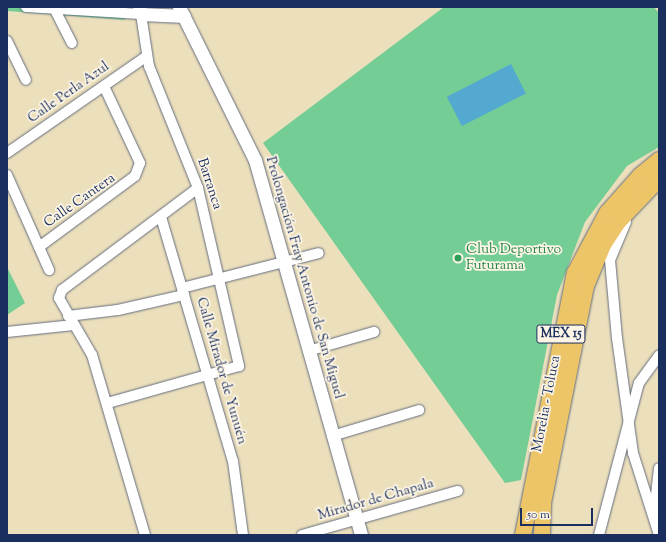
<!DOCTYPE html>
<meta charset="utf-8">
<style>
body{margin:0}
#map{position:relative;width:666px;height:542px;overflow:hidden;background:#ecdfbc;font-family:"Sorts Mill Goudy",serif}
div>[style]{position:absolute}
.green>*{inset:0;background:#73cd94}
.water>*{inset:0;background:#54a9d0;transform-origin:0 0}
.roads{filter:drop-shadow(0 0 1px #646d7f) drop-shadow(0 0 1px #646d7f)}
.minor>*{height:10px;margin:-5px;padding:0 5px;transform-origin:5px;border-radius:5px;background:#fff}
.tertiary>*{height:13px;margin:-6.5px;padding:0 6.5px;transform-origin:6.5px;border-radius:6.5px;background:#fff}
.primary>*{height:16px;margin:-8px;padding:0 8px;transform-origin:8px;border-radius:8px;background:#ecc569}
.dots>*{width:11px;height:11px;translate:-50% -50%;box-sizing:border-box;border:2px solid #fcf5e5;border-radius:50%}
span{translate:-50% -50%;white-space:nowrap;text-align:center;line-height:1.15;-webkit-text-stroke:3.5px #fcf5e5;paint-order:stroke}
.shield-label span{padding:1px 3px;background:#fcf5e5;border:1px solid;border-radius:3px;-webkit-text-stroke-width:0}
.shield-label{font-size:13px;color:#1b2f5e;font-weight:700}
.street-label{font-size:14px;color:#1b2f5e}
.leisure-label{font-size:14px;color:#27864d}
.left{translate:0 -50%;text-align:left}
.frame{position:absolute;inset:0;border:8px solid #1b2f5e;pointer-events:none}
.scale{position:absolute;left:520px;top:508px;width:73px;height:18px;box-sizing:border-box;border:2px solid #1b2f5e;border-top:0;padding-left:5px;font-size:12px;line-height:14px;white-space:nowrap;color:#1b2f5e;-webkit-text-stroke:3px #fcf5e5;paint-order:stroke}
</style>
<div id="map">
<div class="green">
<div style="clip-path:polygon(7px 7px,121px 7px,125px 20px,7px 11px)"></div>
<div style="clip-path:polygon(444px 7px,654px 7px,659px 13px,659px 147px,627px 166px,585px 222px,557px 295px,521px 480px,505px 483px,263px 143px)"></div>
<div style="clip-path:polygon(7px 267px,25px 303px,7px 315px)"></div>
</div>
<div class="water">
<div style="left:511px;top:64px;width:33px;height:72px;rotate:63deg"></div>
</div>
<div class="roads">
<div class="minor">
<div style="left:26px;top:7px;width:115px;rotate:3.5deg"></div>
<div style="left:141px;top:14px;width:53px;rotate:81.3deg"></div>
<div style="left:149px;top:66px;width:131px;rotate:68.1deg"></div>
<div style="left:198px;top:188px;width:183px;rotate:77deg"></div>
<div style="left:239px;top:366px;width:137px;rotate:164.3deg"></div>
<div style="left:55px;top:10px;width:37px;rotate:63deg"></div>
<div style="left:7px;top:41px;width:43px;rotate:64deg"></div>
<div style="left:7px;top:153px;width:170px;rotate:-34.7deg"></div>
<div style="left:7px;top:175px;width:104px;rotate:66.1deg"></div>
<div style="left:161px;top:217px;width:254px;rotate:73.6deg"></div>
<div style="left:233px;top:461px;width:75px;rotate:82.3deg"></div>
<div style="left:626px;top:222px;width:41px;rotate:112.8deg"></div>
<div style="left:610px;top:260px;width:78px;rotate:84.9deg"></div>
<div style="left:617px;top:338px;width:116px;rotate:82.1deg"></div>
<div style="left:633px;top:453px;width:86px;rotate:72.4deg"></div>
<div style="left:39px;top:247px;width:119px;rotate:-36.5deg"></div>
<div style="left:135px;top:176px;width:14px;rotate:-69deg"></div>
<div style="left:140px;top:163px;width:85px;rotate:-115.1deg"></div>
<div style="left:182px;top:288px;width:141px;rotate:-14.3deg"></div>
<div style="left:68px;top:316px;width:50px;rotate:-6.8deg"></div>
<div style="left:118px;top:310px;width:68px;rotate:-12.8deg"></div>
<div style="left:7px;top:332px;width:67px;rotate:-6deg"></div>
<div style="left:308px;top:351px;width:69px;rotate:-16.1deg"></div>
<div style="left:332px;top:436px;width:91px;rotate:-16.6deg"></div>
<div style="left:654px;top:512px;width:44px;rotate:-83.5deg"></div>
<div style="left:145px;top:535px;width:188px;rotate:-106.4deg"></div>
<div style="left:92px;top:355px;width:66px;rotate:-120.1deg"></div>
<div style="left:59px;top:298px;width:9px;rotate:-69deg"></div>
<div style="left:62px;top:290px;width:170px;rotate:-36.9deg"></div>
<div style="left:302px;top:535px;width:162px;rotate:-15.8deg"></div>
<div style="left:599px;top:535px;width:157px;rotate:-75.3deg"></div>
<div style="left:639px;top:383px;width:34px;rotate:-54deg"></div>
</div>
<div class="tertiary">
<div style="left:139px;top:7px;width:7px;rotate:74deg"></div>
<div style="left:141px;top:14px;width:43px;rotate:2.7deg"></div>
<div style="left:179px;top:7px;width:171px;rotate:63.6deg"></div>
<div style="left:255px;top:160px;width:390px;rotate:74.2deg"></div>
</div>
<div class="primary">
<div style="left:523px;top:535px;width:267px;rotate:-78.8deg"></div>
<div style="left:575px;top:273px;width:68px;rotate:-61.9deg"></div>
<div style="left:607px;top:213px;width:50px;rotate:-48.3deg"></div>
<div style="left:640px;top:176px;width:25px;rotate:-40deg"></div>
<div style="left:542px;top:535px;width:32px;rotate:-88deg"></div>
<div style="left:543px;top:503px;width:221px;rotate:-78.8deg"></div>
<div style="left:586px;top:286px;width:44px;rotate:-67.5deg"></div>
<div style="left:603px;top:245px;width:27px;rotate:-57deg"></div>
<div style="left:618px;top:222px;width:59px;rotate:-46.4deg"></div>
</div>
</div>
<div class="dots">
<div style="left:458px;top:258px;background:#2e9e5b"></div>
</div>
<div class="shield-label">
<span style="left:561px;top:334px">MEX 15</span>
</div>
<div class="street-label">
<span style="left:69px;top:93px;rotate:-35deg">Calle Perla Azul</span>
<span style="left:209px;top:184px;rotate:72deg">Barranca</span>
<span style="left:80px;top:201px;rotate:-35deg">Calle Cantera</span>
<span style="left:304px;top:278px;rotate:74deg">Prolongación Fray Antonio de San Miguel</span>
<span style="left:221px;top:371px;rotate:74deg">Calle Mirador de Yunuén</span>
<span style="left:547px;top:404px;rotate:-79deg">Morelia - Toluca</span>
<span style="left:376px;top:500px;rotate:-16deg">Mirador de Chapala</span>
</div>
<div class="leisure-label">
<span class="left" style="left:466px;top:258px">Club Deportivo<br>Futurama</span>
</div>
<div class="frame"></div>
<div class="scale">50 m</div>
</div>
